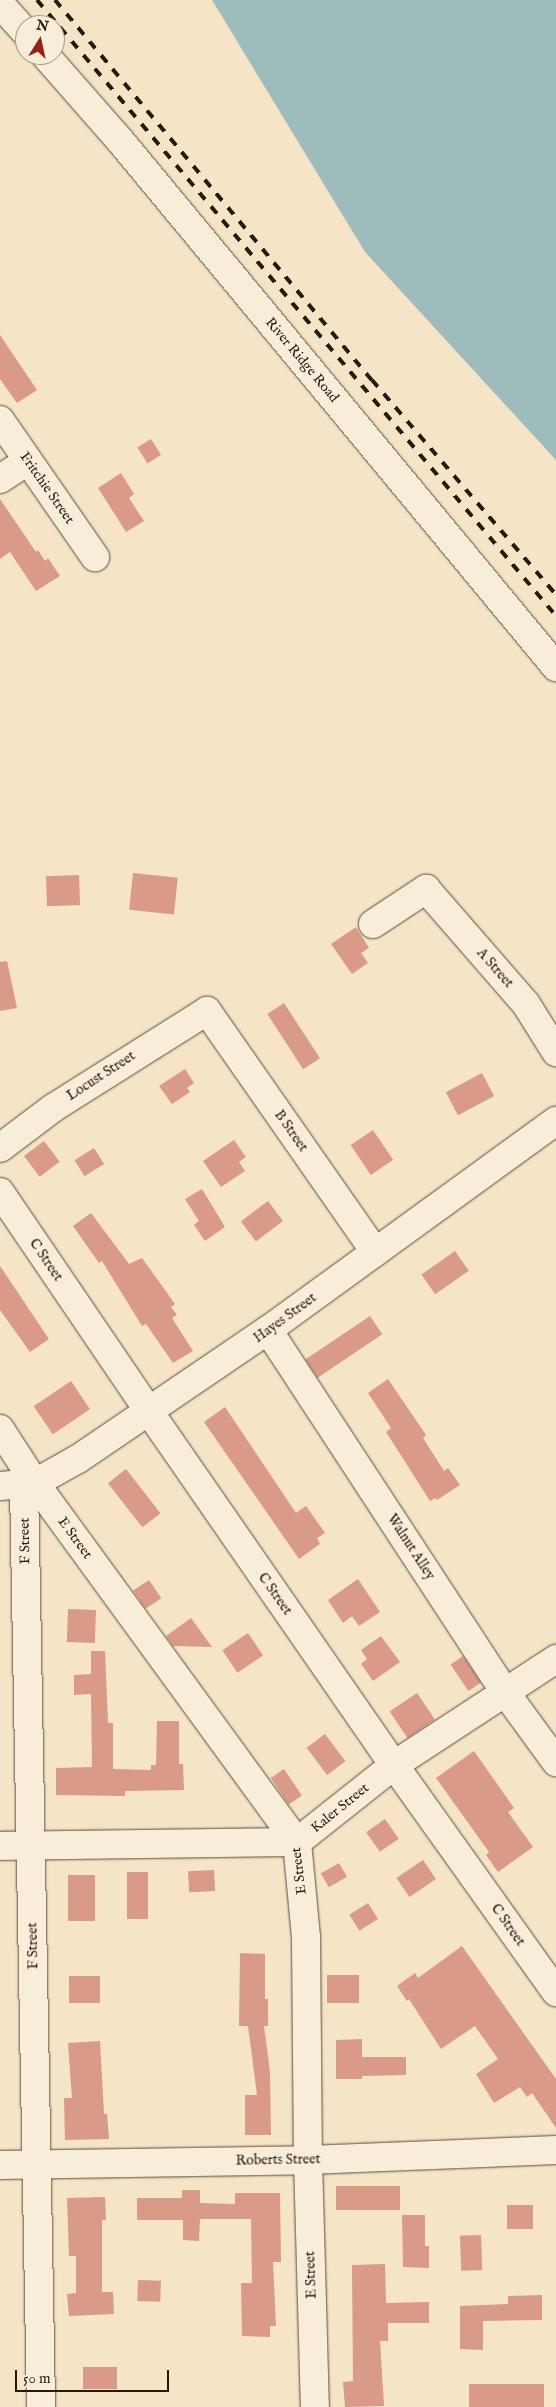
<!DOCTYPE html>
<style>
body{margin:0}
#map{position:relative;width:556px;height:2407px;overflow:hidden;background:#f5e4c5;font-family:"IM FELL English",serif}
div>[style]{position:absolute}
.water>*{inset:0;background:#9fbcbd}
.building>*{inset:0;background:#d99a88;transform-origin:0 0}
.roads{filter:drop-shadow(0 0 1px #5b4b3c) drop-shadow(0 0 1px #5b4b3c)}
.minor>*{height:28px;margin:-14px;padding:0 14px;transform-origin:14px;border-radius:14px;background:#f8edd9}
.rail>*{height:4px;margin-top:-2px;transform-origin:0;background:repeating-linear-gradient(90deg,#28180e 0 9px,transparent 0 18px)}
span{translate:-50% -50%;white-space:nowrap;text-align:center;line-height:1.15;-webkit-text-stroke:5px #f8edd9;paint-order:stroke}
.street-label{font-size:14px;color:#28180e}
.north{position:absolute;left:15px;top:15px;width:50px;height:50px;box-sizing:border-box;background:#f8edd9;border:1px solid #a59888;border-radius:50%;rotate:10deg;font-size:14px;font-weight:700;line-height:20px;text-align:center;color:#28180e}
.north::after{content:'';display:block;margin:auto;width:18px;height:22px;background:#8f2418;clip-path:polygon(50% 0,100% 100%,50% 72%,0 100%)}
.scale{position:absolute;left:15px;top:2370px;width:154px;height:22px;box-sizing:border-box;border:2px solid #28180e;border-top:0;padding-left:6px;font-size:15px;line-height:18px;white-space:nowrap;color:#28180e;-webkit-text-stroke:4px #f8edd9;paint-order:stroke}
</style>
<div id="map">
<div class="water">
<div style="clip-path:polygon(212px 0,556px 0,556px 460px,365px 252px)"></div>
</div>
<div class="building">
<div style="clip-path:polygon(0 335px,37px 390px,17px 403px,0 379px)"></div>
<div style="left:151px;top:439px;width:19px;height:16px;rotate:58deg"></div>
<div style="clip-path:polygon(121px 473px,134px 494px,129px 498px,144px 521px,126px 532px,98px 488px)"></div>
<div style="clip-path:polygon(0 499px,36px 552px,38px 550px,45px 561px,48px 558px,60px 576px,36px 591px,10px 552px,0 559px)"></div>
<div style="left:133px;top:873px;width:45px;height:37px;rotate:6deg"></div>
<div style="left:79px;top:875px;width:30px;height:33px;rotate:88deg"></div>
<div style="clip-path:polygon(356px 927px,369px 948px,361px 953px,368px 963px,352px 974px,331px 944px)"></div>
<div style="clip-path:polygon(7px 961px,17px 1008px,0 1011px,0 962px)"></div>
<div style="left:284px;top:1003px;width:66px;height:20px;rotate:57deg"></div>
<div style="clip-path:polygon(185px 1069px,194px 1083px,187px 1088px,190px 1092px,172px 1104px,159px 1086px)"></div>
<div style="left:482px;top:1073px;width:26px;height:41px;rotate:62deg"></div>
<div style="left:373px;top:1130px;width:36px;height:27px;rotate:56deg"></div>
<div style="clip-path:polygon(234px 1140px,246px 1157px,239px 1162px,245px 1171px,221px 1187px,203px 1161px)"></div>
<div style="left:44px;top:1141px;width:26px;height:25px;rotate:53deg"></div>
<div style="left:94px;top:1148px;width:19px;height:23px;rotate:58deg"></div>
<div style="clip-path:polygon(202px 1189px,225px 1227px,205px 1241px,194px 1225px,199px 1221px,185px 1199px)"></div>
<div style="left:268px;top:1201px;width:25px;height:34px;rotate:53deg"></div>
<div style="clip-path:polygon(91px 1213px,129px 1264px,142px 1258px,175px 1304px,171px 1307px,177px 1315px,172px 1318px,193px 1351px,173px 1363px,146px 1324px,142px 1326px,102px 1261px,99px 1263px,73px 1226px)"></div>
<div style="left:455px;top:1251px;width:24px;height:41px;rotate:55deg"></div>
<div style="clip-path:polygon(0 1266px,49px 1339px,30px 1352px,0 1310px)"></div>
<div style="left:370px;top:1316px;width:22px;height:78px;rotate:56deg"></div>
<div style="clip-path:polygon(388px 1379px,426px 1435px,423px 1438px,444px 1471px,448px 1468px,460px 1485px,437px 1500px,436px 1498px,430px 1501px,386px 1432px,391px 1428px,368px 1393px)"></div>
<div style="left:71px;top:1381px;width:34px;height:45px;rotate:56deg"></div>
<div style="clip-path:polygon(225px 1407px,296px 1513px,306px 1506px,325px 1533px,317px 1538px,320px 1544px,299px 1559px,204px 1422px)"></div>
<div style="left:126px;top:1469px;width:56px;height:23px;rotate:52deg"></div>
<div style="clip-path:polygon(358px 1579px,380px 1612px,359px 1626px,352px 1616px,343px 1623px,328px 1600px)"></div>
<div style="left:149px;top:1580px;width:22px;height:19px;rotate:56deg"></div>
<div style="left:68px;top:1609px;width:28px;height:33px;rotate:2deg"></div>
<div style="clip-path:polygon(191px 1618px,212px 1647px,173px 1646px,166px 1636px)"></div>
<div style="left:248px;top:1633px;width:27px;height:31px;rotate:56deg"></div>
<div style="clip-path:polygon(381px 1636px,400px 1662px,373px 1681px,361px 1664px,367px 1659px,361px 1650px)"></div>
<div style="clip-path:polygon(91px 1651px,105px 1651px,108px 1723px,113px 1723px,113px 1769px,151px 1770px,151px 1765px,156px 1765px,157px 1721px,179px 1721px,179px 1764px,183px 1764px,184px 1790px,125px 1791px,125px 1796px,56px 1795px,56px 1768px,92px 1767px,91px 1694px,74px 1695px,74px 1675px,91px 1674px)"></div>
<div style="left:463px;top:1656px;width:32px;height:15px;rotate:56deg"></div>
<div style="left:417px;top:1693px;width:32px;height:33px;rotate:56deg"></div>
<div style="left:325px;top:1734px;width:34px;height:23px;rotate:53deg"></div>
<div style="clip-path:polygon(474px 1751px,514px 1808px,508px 1812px,533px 1847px,498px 1872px,486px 1855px,489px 1852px,436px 1778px)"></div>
<div style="left:284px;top:1769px;width:32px;height:16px;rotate:56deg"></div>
<div style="left:385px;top:1819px;width:24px;height:23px;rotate:55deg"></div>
<div style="left:423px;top:1860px;width:23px;height:32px;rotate:56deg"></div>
<div style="left:339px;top:1863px;width:16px;height:21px;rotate:60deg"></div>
<div style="left:214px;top:1870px;width:21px;height:26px;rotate:87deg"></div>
<div style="left:127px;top:1872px;width:21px;height:47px"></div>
<div style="left:68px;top:1875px;width:27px;height:46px"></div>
<div style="left:368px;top:1903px;width:19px;height:22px;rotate:58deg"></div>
<div style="clip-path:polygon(462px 1946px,556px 2079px,556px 2128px,532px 2093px,527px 2097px,520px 2087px,494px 2103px,476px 2074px,498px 2059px,475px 2026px,441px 2049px,409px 1999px,407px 2001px,397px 1986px,415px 1973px,418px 1978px)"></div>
<div style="clip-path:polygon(240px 1953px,265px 1954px,265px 1999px,268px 1999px,268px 2026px,264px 2026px,270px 2072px,271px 2135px,245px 2135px,245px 2095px,257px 2095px,248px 2026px,239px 2026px)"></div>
<div style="left:359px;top:1975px;width:28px;height:32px;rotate:90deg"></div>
<div style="left:69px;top:1976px;width:31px;height:27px"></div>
<div style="clip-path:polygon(362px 2039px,362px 2057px,406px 2057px,406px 2075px,362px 2076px,362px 2079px,336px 2079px,336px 2040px)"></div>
<div style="clip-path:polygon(100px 2041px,104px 2114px,107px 2114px,109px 2139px,65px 2140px,64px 2098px,72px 2098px,68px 2043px)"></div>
<div style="left:336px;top:2186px;width:64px;height:24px"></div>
<div style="clip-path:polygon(182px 2190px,200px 2190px,200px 2203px,235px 2204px,235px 2193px,280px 2193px,281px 2262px,273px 2262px,276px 2326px,270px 2326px,270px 2337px,242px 2336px,241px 2283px,252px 2283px,251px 2219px,200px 2219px,199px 2241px,183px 2240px,183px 2220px,137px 2220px,137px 2198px,182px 2198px)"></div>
<div style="clip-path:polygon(105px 2197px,106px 2220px,102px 2220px,102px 2292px,113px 2292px,114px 2314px,69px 2316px,67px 2294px,76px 2293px,76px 2256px,69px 2256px,67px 2198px)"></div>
<div style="left:507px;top:2205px;width:26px;height:24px"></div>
<div style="clip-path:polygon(402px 2215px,425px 2215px,425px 2246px,429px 2246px,429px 2268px,403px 2267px)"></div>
<div style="left:481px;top:2235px;width:35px;height:21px;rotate:88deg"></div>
<div style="clip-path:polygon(385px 2264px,386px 2303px,429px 2302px,429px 2323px,388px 2323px,388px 2341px,380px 2341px,384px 2406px,345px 2407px,343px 2382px,353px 2381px,352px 2265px)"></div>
<div style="left:138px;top:2280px;width:23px;height:21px;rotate:2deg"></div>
<div style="clip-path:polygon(542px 2295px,542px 2320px,483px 2321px,483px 2350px,460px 2349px,460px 2306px,508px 2304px,508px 2296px)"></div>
<div style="left:117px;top:2367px;width:22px;height:34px;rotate:90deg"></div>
<div style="left:544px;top:2384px;width:23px;height:75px;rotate:90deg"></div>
</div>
<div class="roads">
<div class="minor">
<div style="left:0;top:4px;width:38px;rotate:48deg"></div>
<div style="left:45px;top:55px;width:111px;rotate:48.7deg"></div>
<div style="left:118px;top:138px;width:687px;rotate:50.38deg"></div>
<div style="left:0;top:420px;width:167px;rotate:55.3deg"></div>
<div style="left:0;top:479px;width:33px;rotate:-33deg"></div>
<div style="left:373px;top:924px;width:64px;rotate:-33.4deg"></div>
<div style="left:426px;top:889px;width:152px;rotate:49deg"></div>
<div style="left:526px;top:1004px;width:57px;rotate:58deg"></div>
<div style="left:0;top:1148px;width:66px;rotate:-37deg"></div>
<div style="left:53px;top:1108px;width:182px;rotate:-32.2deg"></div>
<div style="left:207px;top:1011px;width:294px;rotate:55.1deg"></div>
<div style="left:0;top:1192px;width:263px;rotate:55.8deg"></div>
<div style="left:148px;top:1410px;width:432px;rotate:55.3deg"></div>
<div style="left:394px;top:1765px;width:279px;rotate:54.5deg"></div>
<div style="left:268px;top:1330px;width:433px;rotate:56.8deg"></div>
<div style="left:505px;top:1692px;width:87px;rotate:53.9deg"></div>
<div style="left:0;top:1429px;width:64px;rotate:57.1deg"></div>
<div style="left:35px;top:1483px;width:444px;rotate:53.9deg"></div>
<div style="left:297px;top:1842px;width:95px;rotate:84.6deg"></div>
<div style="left:306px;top:1937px;width:223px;rotate:89.5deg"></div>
<div style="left:308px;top:2160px;width:247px;rotate:88.4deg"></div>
<div style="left:24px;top:1485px;width:922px;rotate:88.94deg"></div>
<div style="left:0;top:1486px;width:35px;rotate:-5deg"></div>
<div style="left:35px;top:1483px;width:49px;rotate:-29.2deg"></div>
<div style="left:78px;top:1459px;width:230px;rotate:-34.2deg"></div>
<div style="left:268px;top:1330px;width:356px;rotate:-36deg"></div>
<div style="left:0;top:1846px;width:297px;rotate:-0.8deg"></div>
<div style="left:297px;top:1842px;width:124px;rotate:-38.4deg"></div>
<div style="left:394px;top:1765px;width:194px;rotate:-33.2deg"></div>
<div style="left:0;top:2165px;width:308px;rotate:-0.9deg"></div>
<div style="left:308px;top:2160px;width:248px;rotate:-2.3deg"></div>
</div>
</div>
<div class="rail">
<div style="left:37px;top:0;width:805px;rotate:49.88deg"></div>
<div style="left:55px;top:0;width:495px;rotate:50.2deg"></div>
<div style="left:372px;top:380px;width:283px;rotate:49.4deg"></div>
</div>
<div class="street-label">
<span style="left:302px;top:360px;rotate:50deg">River Ridge Road</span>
<span style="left:47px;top:488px;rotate:55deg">Fritchie Street</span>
<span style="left:495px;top:968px;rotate:49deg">A Street</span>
<span style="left:101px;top:1076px;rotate:-33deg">Locust Street</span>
<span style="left:291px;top:1131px;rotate:55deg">B Street</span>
<span style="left:46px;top:1260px;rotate:56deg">C Street</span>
<span style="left:285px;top:1318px;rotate:-36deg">Hayes Street</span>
<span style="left:75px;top:1538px;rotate:54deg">E Street</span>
<span style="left:25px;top:1541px;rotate:-91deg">F Street</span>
<span style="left:411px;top:1547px;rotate:57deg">Walnut Alley</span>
<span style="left:275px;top:1594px;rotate:55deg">C Street</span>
<span style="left:340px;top:1808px;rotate:-39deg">Kaler Street</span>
<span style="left:299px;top:1871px;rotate:-97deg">E Street</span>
<span style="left:508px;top:1925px;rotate:55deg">C Street</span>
<span style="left:33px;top:1946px;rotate:-91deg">F Street</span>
<span style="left:278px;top:2160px;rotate:-1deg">Roberts Street</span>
<span style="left:311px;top:2275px;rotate:-92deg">E Street</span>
</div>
<div class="north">N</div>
<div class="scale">50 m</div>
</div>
